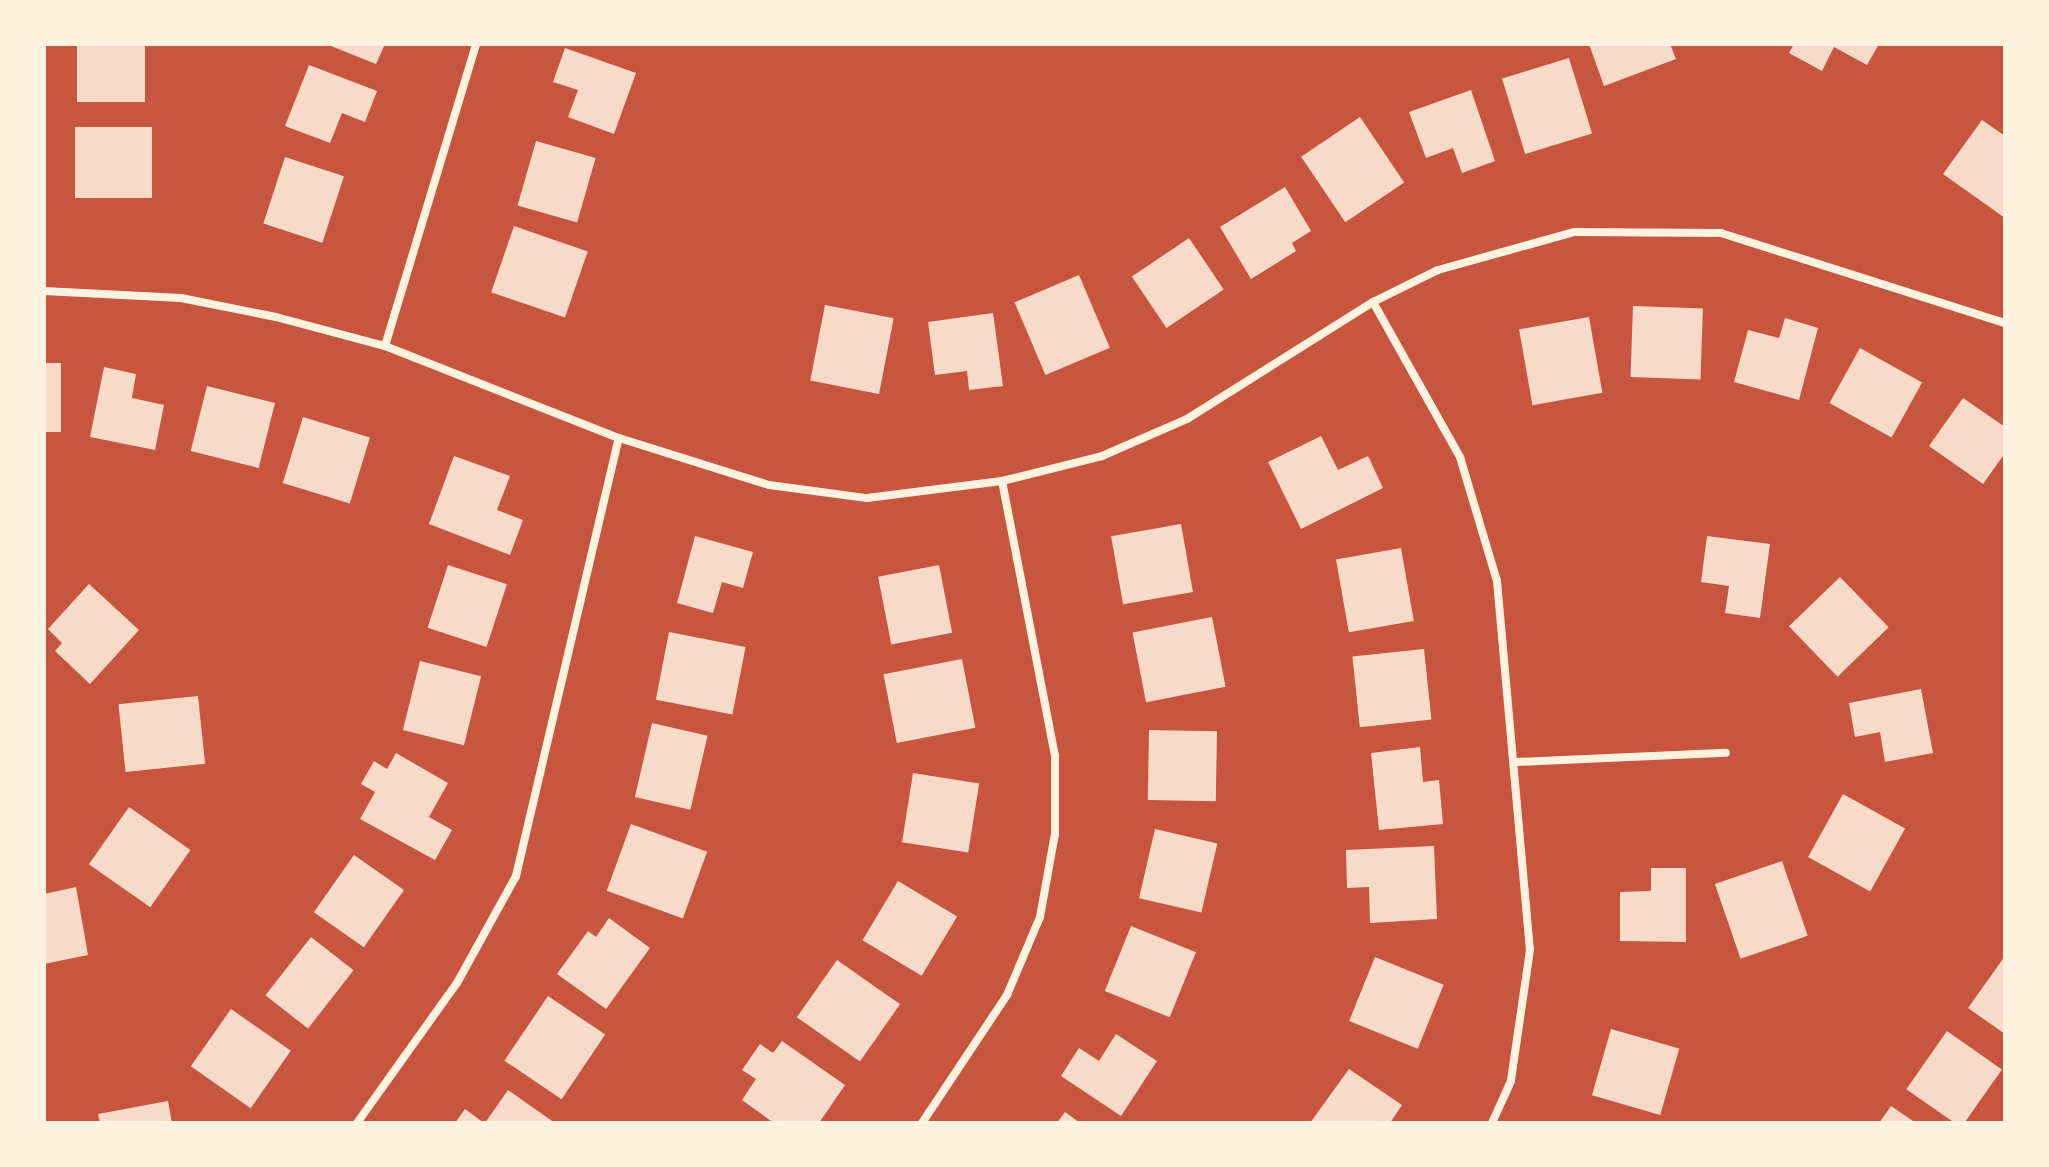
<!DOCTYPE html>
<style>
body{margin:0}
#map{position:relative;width:2049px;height:1167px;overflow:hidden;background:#c8553d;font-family:"Fira Sans Condensed",sans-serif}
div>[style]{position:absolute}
.building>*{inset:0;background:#f7dbc8;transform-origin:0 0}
.minor>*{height:8px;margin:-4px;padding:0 4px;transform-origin:4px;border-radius:4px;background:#fff3e0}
span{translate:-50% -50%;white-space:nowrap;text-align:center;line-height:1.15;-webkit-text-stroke:6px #fff3e0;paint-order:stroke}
.frame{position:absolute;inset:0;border:46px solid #fff3e0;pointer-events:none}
</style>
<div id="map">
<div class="building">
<div style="left:77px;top:44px;width:68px;height:58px"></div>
<div style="clip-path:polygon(326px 44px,385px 44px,376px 64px)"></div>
<div style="clip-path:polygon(1589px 44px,1670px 44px,1676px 59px,1604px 86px)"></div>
<div style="clip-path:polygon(1794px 44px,1879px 44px,1867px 65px,1834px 47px,1822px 71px,1789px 53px)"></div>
<div style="clip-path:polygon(565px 48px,636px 73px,614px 134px,568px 117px,578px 90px,553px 82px)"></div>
<div style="left:1569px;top:58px;width:79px;height:70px;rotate:73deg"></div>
<div style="clip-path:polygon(309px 65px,377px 91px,365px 122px,342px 113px,330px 143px,285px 126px)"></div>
<div style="clip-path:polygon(1471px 90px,1495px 161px,1462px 173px,1453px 148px,1426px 158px,1409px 112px)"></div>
<div style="left:1360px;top:117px;width:79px;height:71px;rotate:56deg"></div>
<div style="clip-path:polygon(1982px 120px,2005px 136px,2005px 218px,1943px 174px)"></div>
<div style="left:75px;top:127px;width:77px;height:71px"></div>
<div style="left:536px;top:141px;width:62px;height:67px;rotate:16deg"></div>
<div style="left:285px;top:157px;width:62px;height:70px;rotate:18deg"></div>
<div style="clip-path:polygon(1285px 187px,1311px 231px,1292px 243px,1296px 251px,1251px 279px,1220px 227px)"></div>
<div style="left:514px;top:226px;width:78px;height:70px;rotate:19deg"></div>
<div style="left:1189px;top:238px;width:62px;height:69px;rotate:56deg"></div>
<div style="left:1079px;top:275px;width:79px;height:70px;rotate:67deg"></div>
<div style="left:825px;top:305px;width:70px;height:77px;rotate:11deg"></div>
<div style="left:1633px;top:306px;width:70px;height:71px;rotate:2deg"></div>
<div style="clip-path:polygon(993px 313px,1003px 386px,969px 390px,967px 371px,935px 375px,928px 322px)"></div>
<div style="left:1589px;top:317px;width:77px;height:71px;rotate:80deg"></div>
<div style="clip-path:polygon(1785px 318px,1818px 328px,1799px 400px,1734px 382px,1748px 330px,1779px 338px)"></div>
<div style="left:1860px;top:348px;width:71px;height:63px;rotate:29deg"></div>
<div style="left:44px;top:363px;width:17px;height:69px"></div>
<div style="clip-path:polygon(104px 367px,136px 374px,132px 398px,164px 405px,155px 450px,90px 437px)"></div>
<div style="left:207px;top:386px;width:70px;height:67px;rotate:14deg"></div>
<div style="clip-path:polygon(1963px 398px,2005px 427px,2005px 453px,1983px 484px,1929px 446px)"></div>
<div style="left:303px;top:417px;width:70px;height:69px;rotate:17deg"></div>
<div style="clip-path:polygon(1321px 436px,1338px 470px,1368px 456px,1383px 488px,1301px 529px,1268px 462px)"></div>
<div style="clip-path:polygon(454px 456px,510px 476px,497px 510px,523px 520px,510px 555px,429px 524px)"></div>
<div style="left:1181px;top:524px;width:69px;height:71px;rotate:80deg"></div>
<div style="clip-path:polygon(695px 536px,753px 552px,743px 588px,722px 582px,713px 613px,677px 603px)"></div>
<div style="clip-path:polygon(1707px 536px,1770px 544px,1760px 618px,1725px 613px,1729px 586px,1701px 582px)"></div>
<div style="left:1401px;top:548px;width:74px;height:66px;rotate:80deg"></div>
<div style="left:448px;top:565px;width:62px;height:66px;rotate:18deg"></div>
<div style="left:939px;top:565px;width:69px;height:62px;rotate:79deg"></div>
<div style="left:1840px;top:577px;width:70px;height:71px;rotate:46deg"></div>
<div style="clip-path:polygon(89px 584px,139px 630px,90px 684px,55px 651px,62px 643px,48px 629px)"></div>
<div style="left:1212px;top:617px;width:71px;height:81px;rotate:79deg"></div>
<div style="left:669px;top:632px;width:78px;height:69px;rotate:11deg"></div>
<div style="left:1424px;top:649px;width:71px;height:72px;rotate:84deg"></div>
<div style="left:962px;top:659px;width:70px;height:80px;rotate:79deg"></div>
<div style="left:420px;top:661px;width:63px;height:71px;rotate:14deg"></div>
<div style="clip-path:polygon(1921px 689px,1933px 753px,1885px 762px,1880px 732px,1855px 737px,1849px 703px)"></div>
<div style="left:198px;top:696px;width:68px;height:80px;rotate:84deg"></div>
<div style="left:652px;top:723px;width:57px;height:76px;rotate:13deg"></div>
<div style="left:1149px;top:730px;width:68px;height:70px;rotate:1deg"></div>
<div style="clip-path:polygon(1420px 747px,1423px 782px,1439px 780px,1443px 824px,1379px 830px,1371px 753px)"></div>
<div style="clip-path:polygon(396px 753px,448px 783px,429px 817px,452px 830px,435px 860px,360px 819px,375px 792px,361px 784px,374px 761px,387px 769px)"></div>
<div style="left:913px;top:773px;width:67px;height:70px;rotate:9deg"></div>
<div style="left:1843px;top:794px;width:71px;height:72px;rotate:29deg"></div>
<div style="left:129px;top:807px;width:75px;height:70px;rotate:35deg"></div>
<div style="left:631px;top:824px;width:81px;height:71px;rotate:20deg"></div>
<div style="left:1155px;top:829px;width:64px;height:71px;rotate:13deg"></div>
<div style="clip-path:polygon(1434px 846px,1437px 919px,1370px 923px,1369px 887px,1347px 888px,1346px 850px)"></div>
<div style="left:354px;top:855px;width:61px;height:70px;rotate:35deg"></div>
<div style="left:1782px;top:861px;width:79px;height:71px;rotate:71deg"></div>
<div style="clip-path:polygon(1651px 868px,1686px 868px,1686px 942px,1620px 941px,1620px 892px,1651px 891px)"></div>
<div style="left:898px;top:881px;width:69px;height:69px;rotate:31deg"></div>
<div style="clip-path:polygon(76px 887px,88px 955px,44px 964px,44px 894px)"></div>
<div style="clip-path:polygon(609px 918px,650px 948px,606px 1009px,557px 974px,588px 931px,596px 937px)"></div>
<div style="left:1131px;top:926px;width:70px;height:70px;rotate:22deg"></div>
<div style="left:311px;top:937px;width:54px;height:74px;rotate:38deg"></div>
<div style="clip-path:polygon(2005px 956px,2005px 1034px,1968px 1008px)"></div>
<div style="left:1375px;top:957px;width:74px;height:69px;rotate:22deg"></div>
<div style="left:837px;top:960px;width:77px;height:70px;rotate:35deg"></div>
<div style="left:548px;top:996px;width:69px;height:78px;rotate:34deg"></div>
<div style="left:231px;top:1009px;width:73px;height:70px;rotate:35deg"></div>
<div style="left:1611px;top:1029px;width:71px;height:69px;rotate:16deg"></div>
<div style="left:1947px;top:1031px;width:67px;height:71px;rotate:35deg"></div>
<div style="clip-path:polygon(1116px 1034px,1157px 1061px,1121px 1116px,1061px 1076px,1079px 1048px,1099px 1061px)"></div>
<div style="clip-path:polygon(782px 1041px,845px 1085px,819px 1123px,774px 1123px,742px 1100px,756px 1079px,742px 1070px,760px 1044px,773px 1053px)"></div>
<div style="clip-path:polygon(1349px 1069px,1402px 1105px,1390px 1123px,1310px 1123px)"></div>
<div style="clip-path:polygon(508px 1090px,555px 1123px,485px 1123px)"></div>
<div style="clip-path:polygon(168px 1101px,172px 1123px,100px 1123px,98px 1114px)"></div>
<div style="clip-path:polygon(1891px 1106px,1916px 1123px,1879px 1123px)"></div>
<div style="clip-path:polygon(465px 1109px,484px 1123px,455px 1123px)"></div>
<div style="clip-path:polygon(1065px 1112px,1080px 1123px,1057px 1123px)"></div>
</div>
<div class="minor">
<div style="left:44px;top:291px;width:137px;rotate:2.9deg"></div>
<div style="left:181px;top:298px;width:97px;rotate:11.3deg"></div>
<div style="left:276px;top:317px;width:113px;rotate:14.9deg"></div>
<div style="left:385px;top:346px;width:251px;rotate:21.5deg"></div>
<div style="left:619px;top:438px;width:157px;rotate:17.4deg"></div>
<div style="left:769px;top:485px;width:99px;rotate:7.6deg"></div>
<div style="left:867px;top:498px;width:136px;rotate:-7.2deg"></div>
<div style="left:1002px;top:481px;width:103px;rotate:-14deg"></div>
<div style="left:1102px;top:456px;width:93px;rotate:-23.5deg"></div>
<div style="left:1187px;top:419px;width:220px;rotate:-32.2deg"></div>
<div style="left:1373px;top:302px;width:72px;rotate:-26.2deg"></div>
<div style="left:1438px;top:270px;width:141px;rotate:-15.6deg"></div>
<div style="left:1574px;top:232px;width:147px;rotate:0.4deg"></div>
<div style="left:1721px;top:233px;width:298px;rotate:17.6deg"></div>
<div style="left:1373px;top:302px;width:178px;rotate:60.7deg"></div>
<div style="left:1460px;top:457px;width:129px;rotate:73.4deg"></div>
<div style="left:1497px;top:581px;width:370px;rotate:84.9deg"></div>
<div style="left:1530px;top:950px;width:132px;rotate:98.3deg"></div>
<div style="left:1511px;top:1081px;width:46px;rotate:114.3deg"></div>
<div style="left:385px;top:346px;width:315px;rotate:-73.2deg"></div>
<div style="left:1516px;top:762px;width:210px;rotate:-2.5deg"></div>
<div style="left:357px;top:1123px;width:172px;rotate:-54.5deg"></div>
<div style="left:457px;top:983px;width:122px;rotate:-61.1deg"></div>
<div style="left:516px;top:876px;width:450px;rotate:-76.8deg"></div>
<div style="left:922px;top:1123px;width:154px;rotate:-56.4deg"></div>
<div style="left:1007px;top:995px;width:85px;rotate:-67.1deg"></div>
<div style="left:1040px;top:917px;width:84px;rotate:-79.8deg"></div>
<div style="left:1055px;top:834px;width:78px;rotate:-90deg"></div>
<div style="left:1055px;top:756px;width:280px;rotate:-100.9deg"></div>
</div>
<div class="frame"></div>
</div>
